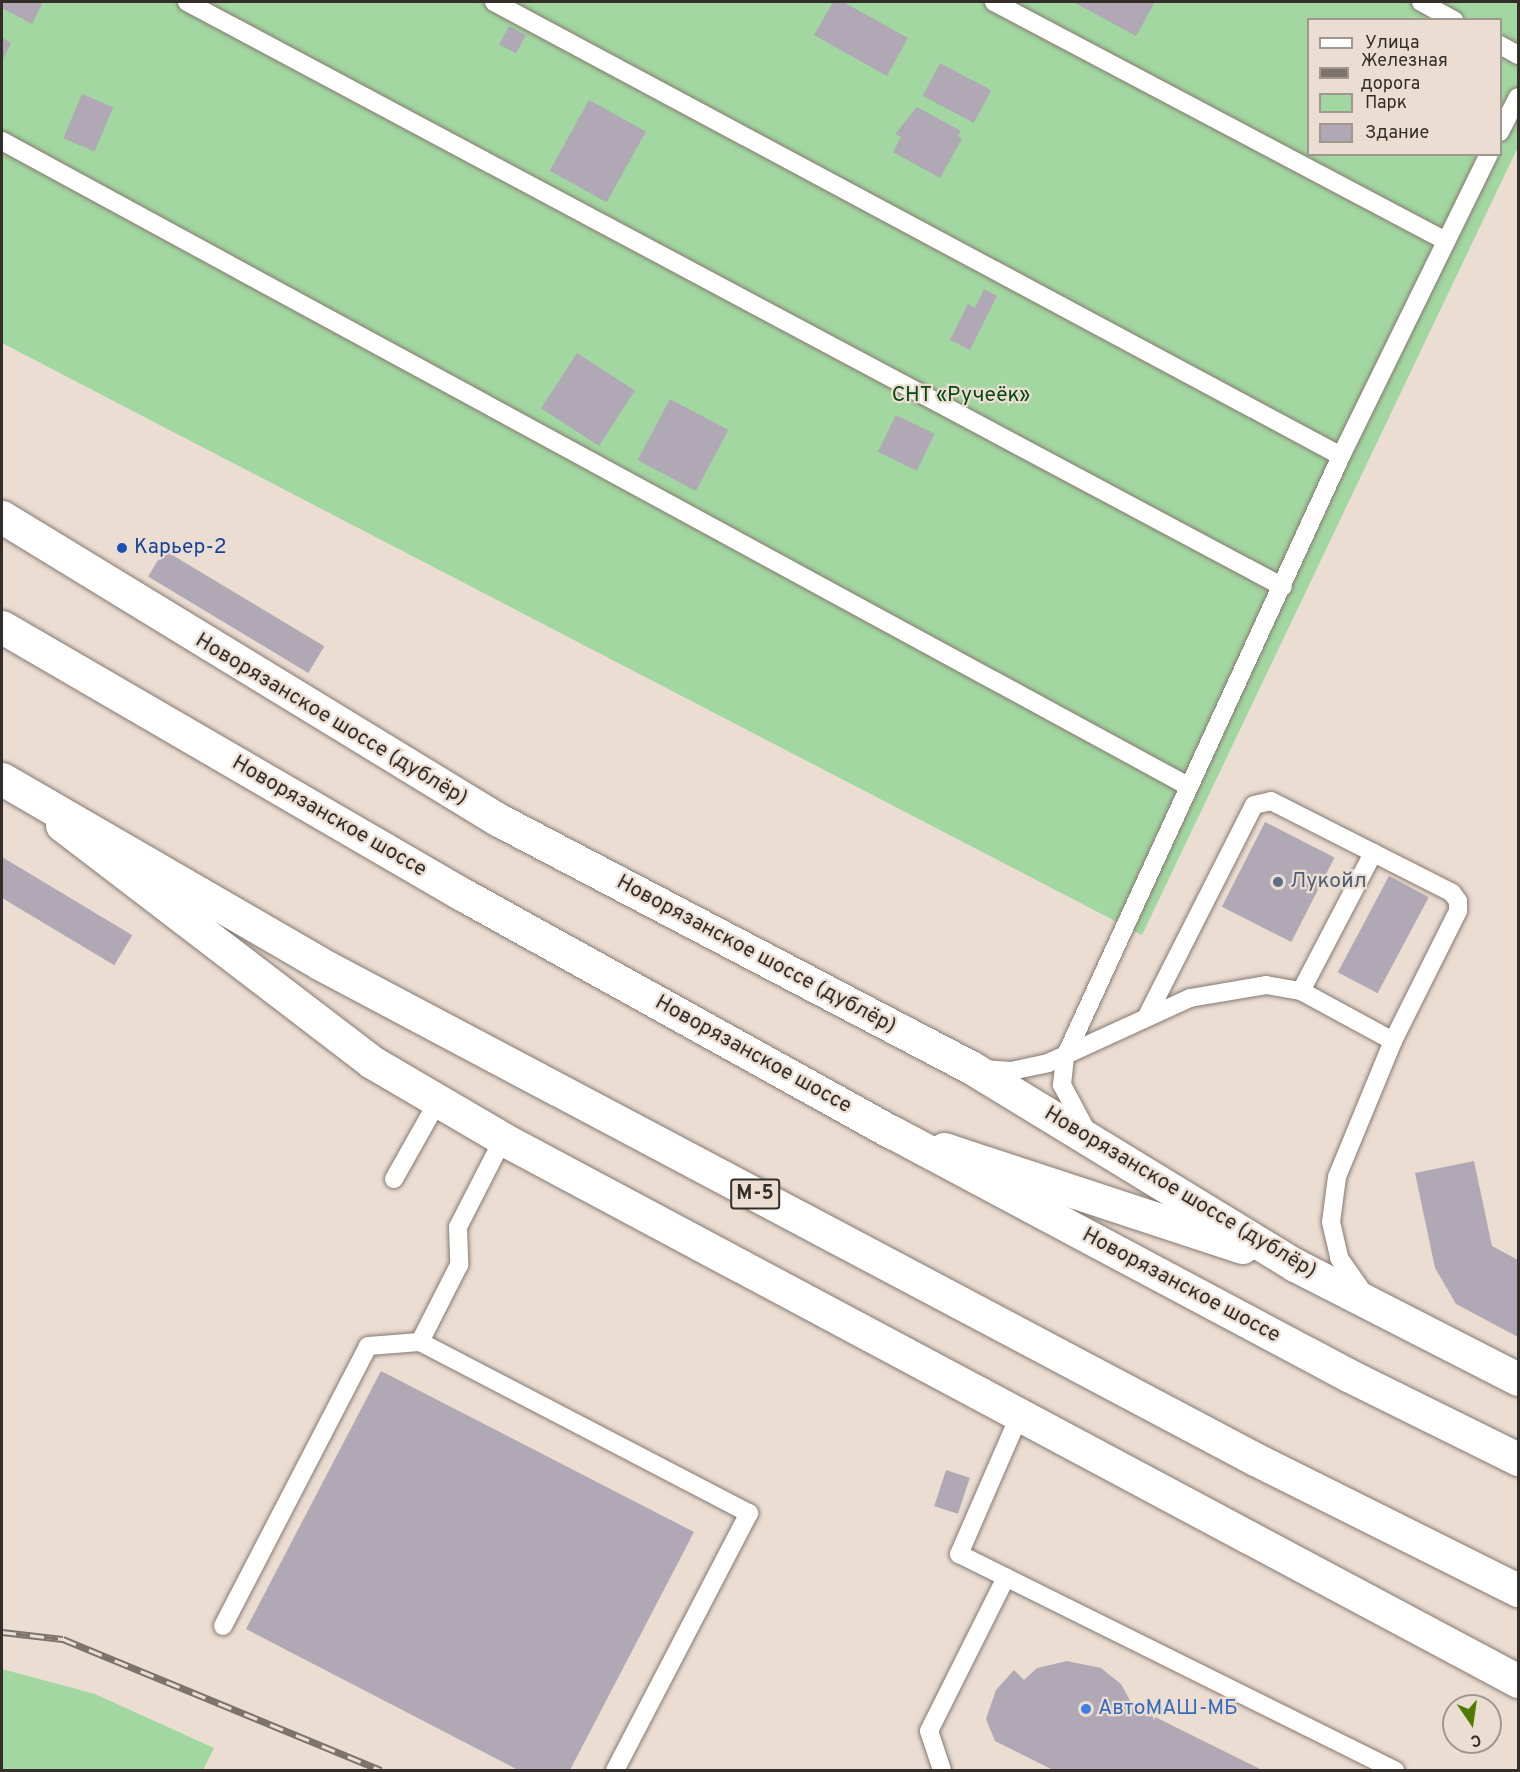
<!DOCTYPE html>
<meta charset="utf-8">
<style>
body{margin:0}
#map{position:relative;width:1520px;height:1772px;overflow:hidden;background:#ebddd2;font-family:Overpass,sans-serif}
div>[style]{position:absolute}
.green>*{inset:0;background:#a2d7a1}
.building>*{inset:0;background:#b0a8b5;transform-origin:0 0}
.roads{filter:drop-shadow(0 0 2px #85786f) drop-shadow(0 0 2px #85786f)}
.service>*{height:18px;margin:-9px;padding:0 9px;transform-origin:9px;border-radius:9px;background:#fff}
.minor>*{height:33px;margin:-16.5px;padding:0 16.5px;transform-origin:16.5px;border-radius:16.5px;background:#fff}
.trunk>*{height:33px;margin:-16.5px;padding:0 16.5px;transform-origin:16.5px;border-radius:16.5px;background:#fff}
.rail>*{height:7px;margin-top:-3.5px;transform-origin:0;background:repeating-linear-gradient(90deg,#ebddd2 0 14px,#7c736c 0 28px);box-sizing:border-box;border-block:2px solid #7c736c}
.dots>*{width:16px;height:16px;translate:-50% -50%;box-sizing:border-box;border:3px solid #ebddd2;border-radius:50%}
span{translate:-50% -50%;white-space:nowrap;text-align:center;line-height:1.15;-webkit-text-stroke:4.5px #ebddd2;paint-order:stroke}
.shield-label span{padding:2px 4px;background:#ebddd2;border:2px solid;border-radius:4px;-webkit-text-stroke-width:0}
.shield-label{font-size:20px;color:#342e2a;font-weight:700}
.park-label{font-size:21px;color:#04480f}
.transit-label{font-size:21px;color:#164399}
.left{translate:0 -50%;text-align:left}
.street-label{font-size:21px;color:#342e2a}
.service-label{font-size:21px;color:#4e5e75}
.shop-label{font-size:21px;color:#366cbe}
.frame{position:absolute;inset:0;border:3px solid #342e2a;pointer-events:none}
.legend{position:absolute;left:1307px;top:18px;width:195px;height:138px;box-sizing:border-box;background:#ebddd2;border:2px solid #a2978f;margin:0;padding:8px 10px;list-style:none;font-size:18px;color:#342e2a}
.legend li{display:flex;align-items:center;gap:12px;height:30px}
.legend b{width:30px;border:2px solid #a2978f}
.north{position:absolute;left:1442px;top:1694px;width:60px;height:60px;box-sizing:border-box;background:#ebddd2;border:2px solid #a2978f;border-radius:50%;rotate:167deg;font-size:16px;font-weight:700;line-height:24px;text-align:center;color:#342e2a}
.north::after{content:'';display:block;margin:auto;width:21px;height:27px;background:#507c00;clip-path:polygon(50% 0,100% 100%,50% 72%,0 100%)}
</style>
<div id="map">
<div class="green">
<div style="clip-path:polygon(evenodd,2px 2px,1518px 2px,1518px 147px,1142px 935px,2px 343px,2px 2px,1308px 20px,1500px 20px,1500px 154px,1308px 154px,1308px 20px)"></div>
<div style="clip-path:polygon(2px 1669px,95px 1694px,214px 1748px,203px 1770px,2px 1770px)"></div>
</div>
<div class="building">
<div style="clip-path:polygon(2px 2px,43px 2px,32px 24px,2px 8px)"></div>
<div style="clip-path:polygon(833px 2px,843px 2px,908px 38px,887px 76px,814px 35px)"></div>
<div style="clip-path:polygon(1073px 2px,1155px 2px,1136px 36px)"></div>
<div style="left:509px;top:26px;width:19px;height:21px;rotate:28deg"></div>
<div style="clip-path:polygon(2px 38px,11px 43px,2px 61px)"></div>
<div style="left:940px;top:63px;width:58px;height:37px;rotate:28deg"></div>
<div style="left:82px;top:94px;width:34px;height:48px;rotate:23deg"></div>
<div style="left:589px;top:100px;width:65px;height:81px;rotate:29deg"></div>
<div style="clip-path:polygon(917px 107px,961px 131px,958px 136px,962px 139px,940px 178px,893px 152px,901px 137px,895px 134px)"></div>
<div style="clip-path:polygon(984px 289px,997px 296px,970px 350px,950px 340px,968px 304px,975px 308px)"></div>
<div style="left:577px;top:353px;width:69px;height:66px;rotate:33deg"></div>
<div style="left:670px;top:399px;width:66px;height:69px;rotate:28deg"></div>
<div style="left:896px;top:415px;width:43px;height:41px;rotate:26deg"></div>
<div style="left:164px;top:550px;width:187px;height:31px;rotate:31deg"></div>
<div style="left:1265px;top:822px;width:78px;height:95px;rotate:27deg"></div>
<div style="left:2px;top:857px;width:152px;height:35px;rotate:31deg"></div>
<div style="left:1389px;top:876px;width:45px;height:109px;rotate:28deg"></div>
<div style="clip-path:polygon(1474px 1161px,1492px 1246px,1518px 1260px,1518px 1337px,1456px 1304px,1435px 1268px,1415px 1173px)"></div>
<div style="clip-path:polygon(381px 1371px,694px 1532px,570px 1770px,518px 1770px,246px 1629px)"></div>
<div style="left:946px;top:1470px;width:25px;height:38px;rotate:18deg"></div>
<div style="clip-path:polygon(1067px 1661px,1101px 1668px,1121px 1684px,1133px 1706px,1262px 1770px,1053px 1770px,995px 1741px,986px 1719px,996px 1690px,1014px 1670px,1024px 1680px,1037px 1668px)"></div>
</div>
<div class="roads">
<div class="service">
<div style="left:187px;top:2px;width:1242px;rotate:28.09deg"></div>
<div style="left:494px;top:2px;width:961px;rotate:28.19deg"></div>
<div style="left:994px;top:2px;width:511px;rotate:27.87deg"></div>
<div style="left:1421px;top:2px;width:38px;rotate:29deg"></div>
<div style="left:1500px;top:45px;width:21px;rotate:29deg"></div>
<div style="left:1500px;top:132px;width:39px;rotate:-63deg"></div>
<div style="left:2px;top:141px;width:1350px;rotate:28.54deg"></div>
<div style="left:1301px;top:991px;width:156px;rotate:-62.4deg"></div>
<div style="left:1148px;top:1014px;width:234px;rotate:-63.1deg"></div>
<div style="left:1254px;top:805px;width:17px;rotate:-13deg"></div>
<div style="left:1271px;top:801px;width:203px;rotate:26.9deg"></div>
<div style="left:1452px;top:893px;width:10px;rotate:53deg"></div>
<div style="left:1458px;top:901px;width:10px;rotate:90deg"></div>
<div style="left:1458px;top:911px;width:145px;rotate:116.6deg"></div>
<div style="left:983px;top:1069px;width:28px;rotate:4deg"></div>
<div style="left:1011px;top:1071px;width:38px;rotate:-12deg"></div>
<div style="left:1048px;top:1063px;width:156px;rotate:-24.6deg"></div>
<div style="left:1190px;top:998px;width:77px;rotate:-9.7deg"></div>
<div style="left:1266px;top:985px;width:36px;rotate:10deg"></div>
<div style="left:1301px;top:991px;width:105px;rotate:28.5deg"></div>
<div style="left:1393px;top:1041px;width:147px;rotate:112.4deg"></div>
<div style="left:1337px;top:1177px;width:45px;rotate:97.6deg"></div>
<div style="left:1331px;top:1222px;width:37px;rotate:77deg"></div>
<div style="left:1339px;top:1258px;width:45px;rotate:54.9deg"></div>
<div style="left:1085px;top:1128px;width:49px;rotate:-118.1deg"></div>
<div style="left:1062px;top:1085px;width:28px;rotate:-84deg"></div>
<div style="left:1065px;top:1057px;width:661px;rotate:-65.33deg"></div>
<div style="left:1341px;top:456px;width:336px;rotate:-63.9deg"></div>
<div style="left:503px;top:1139px;width:99px;rotate:117.1deg"></div>
<div style="left:458px;top:1227px;width:38px;rotate:88deg"></div>
<div style="left:459px;top:1265px;width:86px;rotate:116.9deg"></div>
<div style="left:420px;top:1342px;width:371px;rotate:27.5deg"></div>
<div style="left:749px;top:1513px;width:290px;rotate:117.5deg"></div>
<div style="left:394px;top:1179px;width:90px;rotate:-60.6deg"></div>
<div style="left:1020px;top:1414px;width:153px;rotate:113.5deg"></div>
<div style="left:959px;top:1554px;width:487px;rotate:26.4deg"></div>
<div style="left:223px;top:1626px;width:315px;rotate:-62.6deg"></div>
<div style="left:368px;top:1346px;width:52px;rotate:-4.4deg"></div>
<div style="left:942px;top:1770px;width:41px;rotate:-108.4deg"></div>
<div style="left:929px;top:1731px;width:172px;rotate:-63.4deg"></div>
</div>
<div class="minor">
<div style="left:2px;top:517px;width:580px;rotate:31.39deg"></div>
<div style="left:497px;top:819px;width:536px;rotate:27.66deg"></div>
<div style="left:972px;top:1068px;width:378px;rotate:31.4deg"></div>
<div style="left:1295px;top:1265px;width:250px;rotate:27.1deg"></div>
<div style="left:62px;top:825px;width:390px;rotate:37.4deg"></div>
<div style="left:372px;top:1062px;width:152px;rotate:30.4deg"></div>
<div style="left:503px;top:1139px;width:1151px;rotate:28.1deg"></div>
<div style="left:944px;top:1149px;width:314px;rotate:18.2deg"></div>
</div>
<div class="trunk">
<div style="left:2px;top:627px;width:530px;rotate:30.15deg"></div>
<div style="left:460px;top:893px;width:494px;rotate:29deg"></div>
<div style="left:892px;top:1132px;width:517px;rotate:28.05deg"></div>
<div style="left:1348px;top:1375px;width:190px;rotate:26.3deg"></div>
<div style="left:2px;top:779px;width:367px;rotate:30.1deg"></div>
<div style="left:319px;top:963px;width:1059px;rotate:27.92deg"></div>
<div style="left:1255px;top:1459px;width:294px;rotate:26.5deg"></div>
</div>
</div>
<div class="rail">
<div style="left:2px;top:1632px;width:61px;rotate:6.5deg"></div>
<div style="left:63px;top:1639px;width:344px;rotate:22.4deg"></div>
</div>
<div class="dots">
<div style="left:122px;top:548px;background:#1a4fb4"></div>
<div style="left:1278px;top:882px;background:#5c6f8a"></div>
<div style="left:1086px;top:1709px;background:#3f7fe0"></div>
</div>
<div class="shield-label">
<span style="left:755px;top:1194px">М-5</span>
</div>
<div class="park-label">
<span style="left:961px;top:396px">СНТ «Ручеёк»</span>
</div>
<div class="transit-label">
<span class="left" style="left:134px;top:548px">Карьер-2</span>
</div>
<div class="street-label">
<span style="left:331px;top:720px;rotate:31deg">Новорязанское шоссе (дублёр)</span>
<span style="left:329px;top:817px;rotate:30deg">Новорязанское шоссе</span>
<span style="left:756px;top:955px;rotate:28deg">Новорязанское шоссе (дублёр)</span>
<span style="left:753px;top:1055px;rotate:29deg">Новорязанское шоссе</span>
<span style="left:1180px;top:1193px;rotate:31deg">Новорязанское шоссе (дублёр)</span>
<span style="left:1181px;top:1286px;rotate:28deg">Новорязанское шоссе</span>
</div>
<div class="service-label">
<span class="left" style="left:1290px;top:882px">Лукойл</span>
</div>
<div class="shop-label">
<span class="left" style="left:1098px;top:1709px">АвтоМАШ-МБ</span>
</div>
<div class="frame"></div>
<ul class="legend">
<li><b style="height:8px;background:#fff"></b>Улица</li>
<li><b style="height:8px;background:#7c736c"></b>Железная дорога</li>
<li><b style="height:16px;background:#a2d7a1"></b>Парк</li>
<li><b style="height:16px;background:#b0a8b5"></b>Здание</li>
</ul>
<div class="north">С</div>
</div>
